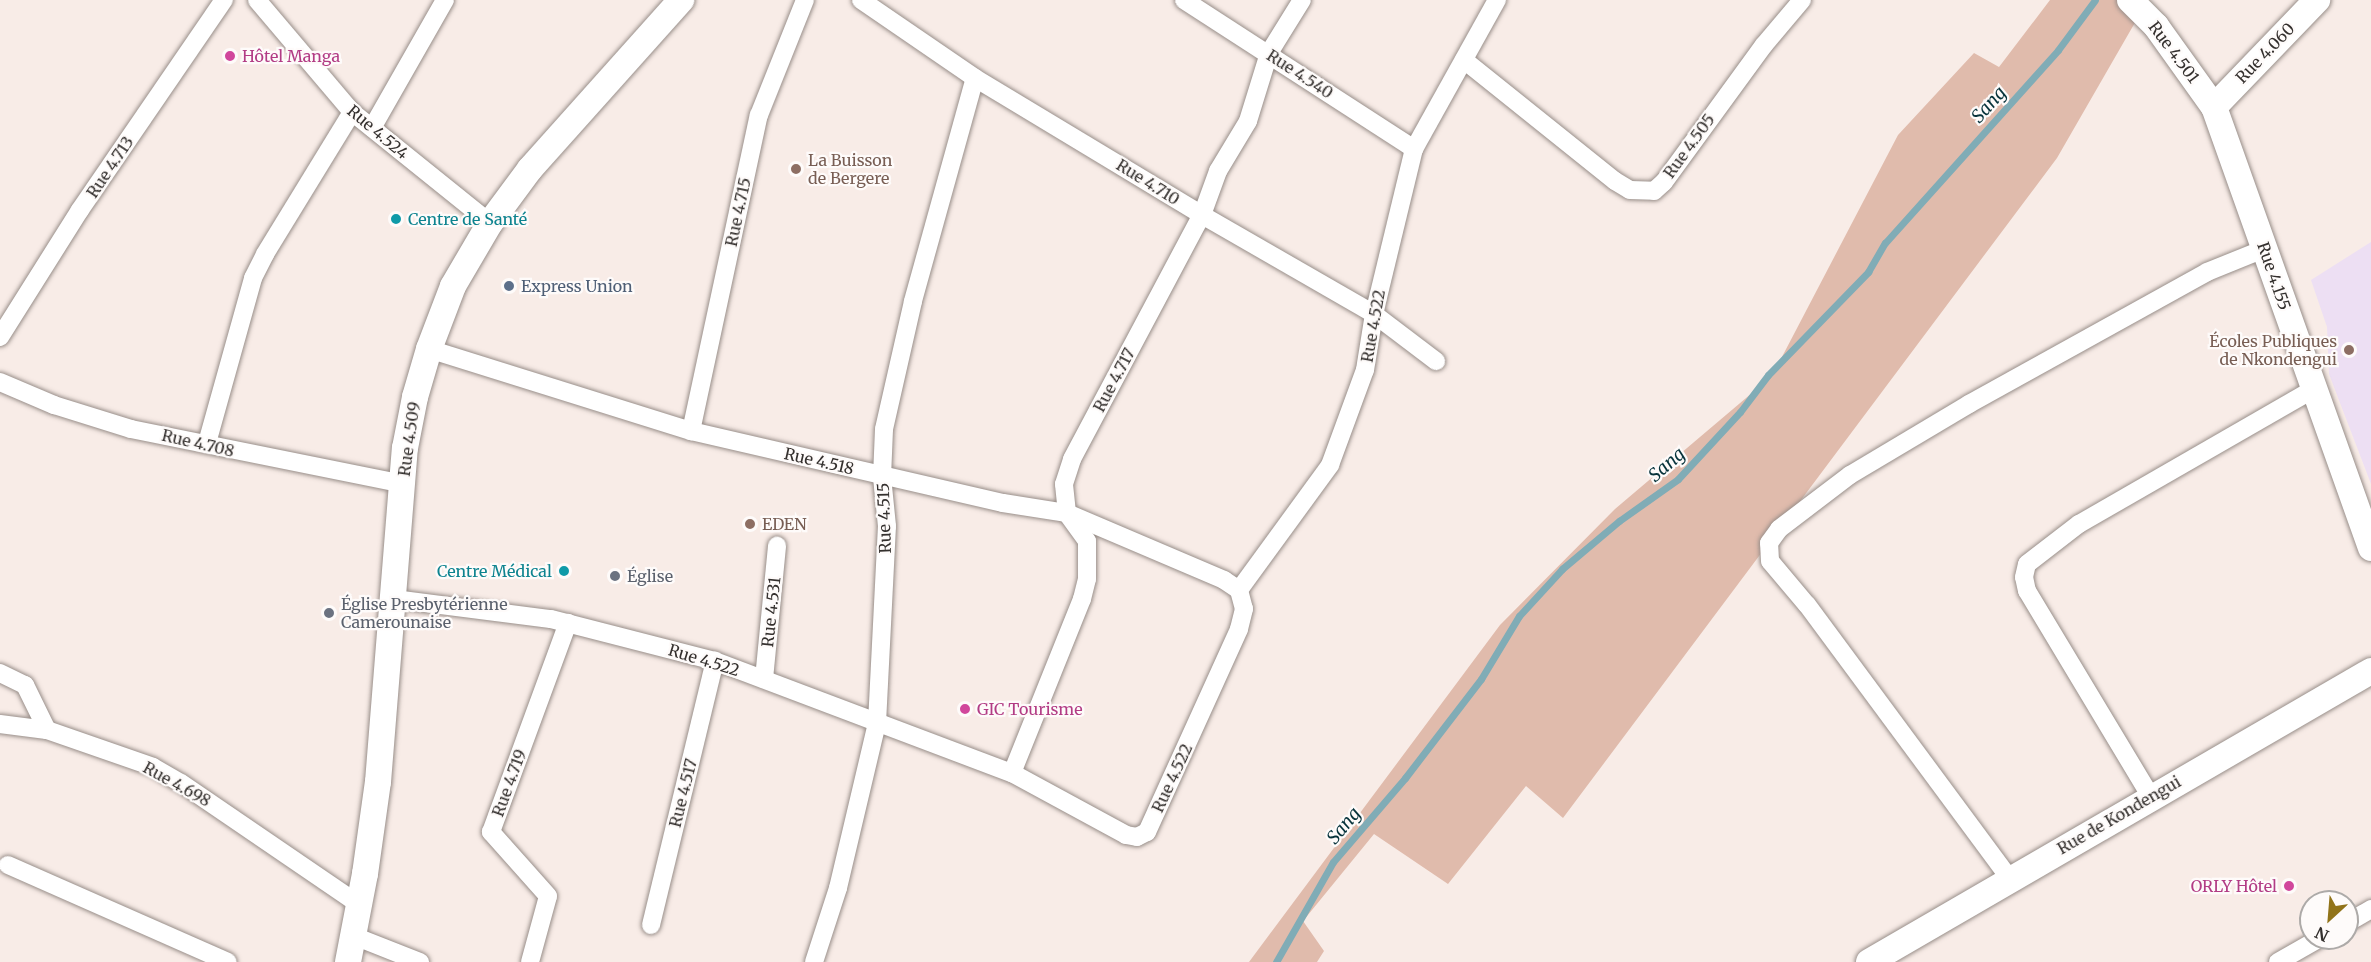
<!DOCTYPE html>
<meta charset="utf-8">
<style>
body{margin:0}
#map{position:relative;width:2371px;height:962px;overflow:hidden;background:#f8ece7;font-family:Merriweather,serif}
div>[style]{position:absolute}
.commercial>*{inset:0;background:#eddff3}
.green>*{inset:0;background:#e0bbac}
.stream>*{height:7px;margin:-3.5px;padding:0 3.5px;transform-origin:3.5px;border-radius:3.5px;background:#80acb6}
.roads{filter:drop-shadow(0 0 2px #988e89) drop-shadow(0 0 2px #988e89)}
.street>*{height:18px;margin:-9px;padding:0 9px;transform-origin:9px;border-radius:9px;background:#fff}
.secondary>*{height:26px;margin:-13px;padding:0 13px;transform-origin:13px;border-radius:13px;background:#fff}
.dots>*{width:16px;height:16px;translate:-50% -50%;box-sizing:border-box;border:3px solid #fefbfa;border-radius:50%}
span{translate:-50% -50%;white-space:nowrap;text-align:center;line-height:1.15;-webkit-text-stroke:4.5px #fefbfa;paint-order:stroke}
.street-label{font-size:16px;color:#34302e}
.hotel-label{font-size:16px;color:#b23c85}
.left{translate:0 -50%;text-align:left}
.right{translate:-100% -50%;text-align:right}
.education-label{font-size:16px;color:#785e54}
.culture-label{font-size:16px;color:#0d838f}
.service-label{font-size:16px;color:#4e5e75}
.worship-label{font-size:16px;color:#5b616d}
.water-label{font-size:18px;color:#07333b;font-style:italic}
.north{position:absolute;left:2299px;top:890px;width:60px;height:60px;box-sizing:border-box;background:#fefbfa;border:2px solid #adaaa8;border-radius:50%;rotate:206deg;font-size:16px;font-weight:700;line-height:24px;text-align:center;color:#34302e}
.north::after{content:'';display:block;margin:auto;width:21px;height:27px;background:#917319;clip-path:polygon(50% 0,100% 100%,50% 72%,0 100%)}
</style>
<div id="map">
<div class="commercial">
<div style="clip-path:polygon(2371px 242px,2371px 484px,2329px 374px,2327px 327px,2311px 280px)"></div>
</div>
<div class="green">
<div style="clip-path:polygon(2050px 0,2148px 0,2057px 158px,1563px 818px,1526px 786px,1448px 884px,1374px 834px,1303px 921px,1324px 951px,1317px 962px,1249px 962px,1500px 625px,1615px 509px,1772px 376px,1898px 135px,1974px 53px,1999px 67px)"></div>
</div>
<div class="stream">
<div style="left:1276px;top:962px;width:115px;rotate:-60.3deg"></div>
<div style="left:1333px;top:862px;width:111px;rotate:-49.4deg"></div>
<div style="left:1405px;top:778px;width:125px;rotate:-52.5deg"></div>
<div style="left:1481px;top:679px;width:74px;rotate:-58.9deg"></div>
<div style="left:1519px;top:616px;width:64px;rotate:-47.5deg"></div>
<div style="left:1562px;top:569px;width:75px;rotate:-40.1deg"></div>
<div style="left:1619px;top:521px;width:72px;rotate:-35.4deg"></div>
<div style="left:1678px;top:479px;width:91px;rotate:-47.2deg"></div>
<div style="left:1740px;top:412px;width:46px;rotate:-52.9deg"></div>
<div style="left:1768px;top:375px;width:144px;rotate:-45.8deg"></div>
<div style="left:1868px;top:272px;width:34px;rotate:-60deg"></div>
<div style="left:1885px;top:243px;width:259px;rotate:-48.1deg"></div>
<div style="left:2058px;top:50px;width:62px;rotate:-53.5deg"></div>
</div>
<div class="roads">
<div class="street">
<div style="left:257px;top:0;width:147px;rotate:49.7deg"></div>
<div style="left:352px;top:112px;width:177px;rotate:38.8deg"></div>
<div style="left:861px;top:0;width:138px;rotate:34.4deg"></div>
<div style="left:975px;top:78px;width:265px;rotate:31.1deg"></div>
<div style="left:1202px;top:215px;width:198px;rotate:29.9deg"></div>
<div style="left:1374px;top:314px;width:78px;rotate:37.2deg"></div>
<div style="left:1184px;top:0;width:274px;rotate:32.9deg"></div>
<div style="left:1464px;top:60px;width:193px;rotate:38.7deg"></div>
<div style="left:1615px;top:181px;width:17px;rotate:31deg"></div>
<div style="left:1630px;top:190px;width:24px;rotate:2deg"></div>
<div style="left:1654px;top:191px;width:13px;rotate:-42deg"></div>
<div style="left:1664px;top:182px;width:170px;rotate:-53.9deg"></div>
<div style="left:1764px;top:45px;width:59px;rotate:-49.8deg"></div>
<div style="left:372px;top:128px;width:147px;rotate:-60.3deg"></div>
<div style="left:0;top:337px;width:150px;rotate:-57.8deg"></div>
<div style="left:80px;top:210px;width:255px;rotate:-55.6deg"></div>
<div style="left:429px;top:349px;width:275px;rotate:17.4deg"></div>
<div style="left:691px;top:431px;width:320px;rotate:13deg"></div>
<div style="left:1003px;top:503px;width:65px;rotate:8.9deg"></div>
<div style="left:1067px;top:513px;width:171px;rotate:23.1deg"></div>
<div style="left:1224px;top:580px;width:18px;rotate:34deg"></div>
<div style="left:0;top:382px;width:59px;rotate:23.1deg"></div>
<div style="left:54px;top:405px;width:81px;rotate:17.3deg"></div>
<div style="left:131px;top:429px;width:278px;rotate:11.4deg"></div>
<div style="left:691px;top:431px;width:323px;rotate:-77.9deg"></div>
<div style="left:759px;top:115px;width:124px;rotate:-68.2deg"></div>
<div style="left:207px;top:443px;width:171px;rotate:-74.4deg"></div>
<div style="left:253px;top:278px;width:27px;rotate:-63deg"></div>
<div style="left:265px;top:254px;width:167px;rotate:-58.5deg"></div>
<div style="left:394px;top:599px;width:158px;rotate:7.3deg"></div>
<div style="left:551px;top:619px;width:169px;rotate:14.4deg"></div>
<div style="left:715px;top:661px;width:317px;rotate:20.7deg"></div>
<div style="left:1012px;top:773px;width:130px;rotate:28.5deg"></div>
<div style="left:1126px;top:835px;width:11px;rotate:10deg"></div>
<div style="left:1137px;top:837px;width:11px;rotate:-27deg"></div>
<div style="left:1147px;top:832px;width:223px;rotate:-65.6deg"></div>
<div style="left:1239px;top:629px;width:21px;rotate:-76deg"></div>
<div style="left:1244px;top:609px;width:20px;rotate:-105deg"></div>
<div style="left:1239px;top:590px;width:155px;rotate:-53.9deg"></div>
<div style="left:1330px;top:465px;width:101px;rotate:-69.8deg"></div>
<div style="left:1365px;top:370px;width:57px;rotate:-80.9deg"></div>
<div style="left:1374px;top:314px;width:170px;rotate:-76.4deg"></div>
<div style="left:1414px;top:149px;width:171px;rotate:-60.9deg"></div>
<div style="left:0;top:673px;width:28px;rotate:26deg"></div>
<div style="left:25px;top:685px;width:50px;rotate:63.9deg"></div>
<div style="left:47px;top:730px;width:112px;rotate:19.2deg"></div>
<div style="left:153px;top:767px;width:32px;rotate:30deg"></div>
<div style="left:181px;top:783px;width:217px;rotate:34.3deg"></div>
<div style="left:764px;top:679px;width:134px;rotate:-84.4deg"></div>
<div style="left:0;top:724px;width:47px;rotate:7.3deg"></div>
<div style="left:1012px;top:773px;width:188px;rotate:-68.1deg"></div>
<div style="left:1082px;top:599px;width:21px;rotate:-76deg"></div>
<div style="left:1087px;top:579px;width:38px;rotate:-90deg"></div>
<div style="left:1087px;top:541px;width:34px;rotate:-126deg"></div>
<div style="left:1067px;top:513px;width:29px;rotate:-96deg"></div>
<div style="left:1064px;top:484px;width:26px;rotate:-72deg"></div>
<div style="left:1072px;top:459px;width:276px;rotate:-62deg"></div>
<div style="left:1202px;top:215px;width:47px;rotate:-70deg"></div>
<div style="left:1218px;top:171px;width:58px;rotate:-59deg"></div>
<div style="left:1248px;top:121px;width:71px;rotate:-72.8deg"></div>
<div style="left:1269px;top:53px;width:62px;rotate:-58.1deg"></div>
<div style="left:2151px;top:797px;width:240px;rotate:-121deg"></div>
<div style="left:2027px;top:591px;width:14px;rotate:-102deg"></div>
<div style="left:2024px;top:577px;width:13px;rotate:-77deg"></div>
<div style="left:2027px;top:564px;width:66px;rotate:-37.6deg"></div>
<div style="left:2079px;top:524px;width:271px;rotate:-29.9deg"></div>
<div style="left:8px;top:865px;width:240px;rotate:23.8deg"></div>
<div style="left:2010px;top:879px;width:341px;rotate:-126.5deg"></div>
<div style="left:1807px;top:605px;width:57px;rotate:-130.1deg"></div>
<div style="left:1770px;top:561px;width:18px;rotate:-93deg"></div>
<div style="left:1769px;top:543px;width:17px;rotate:-54deg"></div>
<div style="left:1779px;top:529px;width:89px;rotate:-37.3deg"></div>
<div style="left:1850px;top:475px;width:139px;rotate:-30.8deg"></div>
<div style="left:1969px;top:404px;width:272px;rotate:-29deg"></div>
<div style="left:2207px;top:272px;width:61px;rotate:-22deg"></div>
<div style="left:2347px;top:923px;width:28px;rotate:-30deg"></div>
<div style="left:651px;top:925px;width:272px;rotate:-76.4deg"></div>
<div style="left:354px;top:936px;width:71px;rotate:21.5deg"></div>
<div style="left:530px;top:962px;width:68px;rotate:-74.7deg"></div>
<div style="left:548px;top:896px;width:86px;rotate:-131.7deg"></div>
<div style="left:491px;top:832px;width:223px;rotate:-69.8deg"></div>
<div style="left:814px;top:962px;width:78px;rotate:-72deg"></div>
<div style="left:838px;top:888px;width:170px;rotate:-76.7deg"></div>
<div style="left:877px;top:723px;width:197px;rotate:-87.1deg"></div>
<div style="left:887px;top:526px;width:49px;rotate:-95.8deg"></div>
<div style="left:882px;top:477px;width:48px;rotate:-87.6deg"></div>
<div style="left:884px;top:429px;width:131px;rotate:-77.2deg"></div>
<div style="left:913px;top:301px;width:231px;rotate:-74.5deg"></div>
<div style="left:2278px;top:962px;width:48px;rotate:-29.7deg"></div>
</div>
<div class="secondary">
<div style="left:2130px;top:0;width:37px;rotate:45deg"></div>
<div style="left:2156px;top:26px;width:100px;rotate:54.4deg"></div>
<div style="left:2214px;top:107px;width:468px;rotate:70.4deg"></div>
<div style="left:2214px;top:107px;width:149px;rotate:-46.1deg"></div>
<div style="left:348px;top:962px;width:90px;rotate:-79.1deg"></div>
<div style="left:365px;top:874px;width:93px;rotate:-82deg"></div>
<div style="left:378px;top:782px;width:335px;rotate:-85.4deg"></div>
<div style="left:405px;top:448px;width:52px;rotate:-78.9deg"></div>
<div style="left:415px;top:397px;width:50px;rotate:-73.7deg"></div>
<div style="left:429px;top:349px;width:67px;rotate:-69.1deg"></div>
<div style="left:453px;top:286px;width:73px;rotate:-59.6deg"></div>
<div style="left:490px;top:223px;width:67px;rotate:-53.5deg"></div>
<div style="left:530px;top:169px;width:227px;rotate:-48.2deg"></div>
<div style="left:1869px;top:962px;width:580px;rotate:-30.1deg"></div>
</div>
</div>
<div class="dots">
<div style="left:230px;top:56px;background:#d1479c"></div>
<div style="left:796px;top:169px;background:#8d6e63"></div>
<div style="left:396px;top:219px;background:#0f9aa8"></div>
<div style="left:509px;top:286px;background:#5c6f8a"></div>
<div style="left:2349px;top:350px;background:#8d6e63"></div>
<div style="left:750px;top:524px;background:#8d6e63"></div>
<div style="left:564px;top:571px;background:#0f9aa8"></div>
<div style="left:615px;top:576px;background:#6b7280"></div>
<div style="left:329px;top:613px;background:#6b7280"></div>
<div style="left:965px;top:709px;background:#d1479c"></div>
<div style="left:2289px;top:886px;background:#d1479c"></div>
</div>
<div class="street-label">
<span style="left:2174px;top:52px;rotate:53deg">Rue 4.501</span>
<span style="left:2265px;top:53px;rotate:-46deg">Rue 4.060</span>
<span style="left:1300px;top:74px;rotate:33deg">Rue 4.540</span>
<span style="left:378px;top:132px;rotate:40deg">Rue 4.524</span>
<span style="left:1689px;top:146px;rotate:-54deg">Rue 4.505</span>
<span style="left:110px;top:167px;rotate:-56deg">Rue 4.713</span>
<span style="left:1148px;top:182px;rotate:32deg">Rue 4.710</span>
<span style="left:738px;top:212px;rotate:-78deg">Rue 4.715</span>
<span style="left:2274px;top:276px;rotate:71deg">Rue 4.155</span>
<span style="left:1373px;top:326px;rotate:-80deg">Rue 4.522</span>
<span style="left:1114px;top:380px;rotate:-62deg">Rue 4.717</span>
<span style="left:409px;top:439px;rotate:-82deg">Rue 4.509</span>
<span style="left:198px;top:443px;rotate:13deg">Rue 4.708</span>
<span style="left:819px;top:461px;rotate:13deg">Rue 4.518</span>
<span style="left:884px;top:518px;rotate:-92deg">Rue 4.515</span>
<span style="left:771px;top:612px;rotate:-84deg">Rue 4.531</span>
<span style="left:704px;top:660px;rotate:17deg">Rue 4.522</span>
<span style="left:1172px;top:778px;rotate:-65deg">Rue 4.522</span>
<span style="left:509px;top:783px;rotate:-70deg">Rue 4.719</span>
<span style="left:177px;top:784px;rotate:29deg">Rue 4.698</span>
<span style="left:683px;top:793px;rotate:-76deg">Rue 4.517</span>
<span style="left:2119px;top:815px;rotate:-30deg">Rue de Kondengui</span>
</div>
<div class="hotel-label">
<span class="left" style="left:242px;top:56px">Hôtel Manga</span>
<span class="left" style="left:977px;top:709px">GIC Tourisme</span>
<span class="right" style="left:2277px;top:886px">ORLY Hôtel</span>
</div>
<div class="education-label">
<span class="left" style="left:808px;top:169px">La Buisson<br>de Bergere</span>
<span class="right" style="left:2337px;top:350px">Écoles Publiques<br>de Nkondengui</span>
<span class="left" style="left:762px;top:524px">EDEN</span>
</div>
<div class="culture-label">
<span class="left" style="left:408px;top:219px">Centre de Santé</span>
<span class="right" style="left:552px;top:571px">Centre Médical</span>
</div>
<div class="service-label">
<span class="left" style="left:521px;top:286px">Express Union</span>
</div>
<div class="worship-label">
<span class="left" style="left:627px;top:576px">Église</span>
<span class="left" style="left:341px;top:613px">Église Presbytérienne<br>Camerounaise</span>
</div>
<div class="water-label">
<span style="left:1989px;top:105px;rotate:-48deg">Sang</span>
<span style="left:1667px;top:465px;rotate:-41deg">Sang</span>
<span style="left:1344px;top:826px;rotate:-50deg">Sang</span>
</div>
<div class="north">N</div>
</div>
